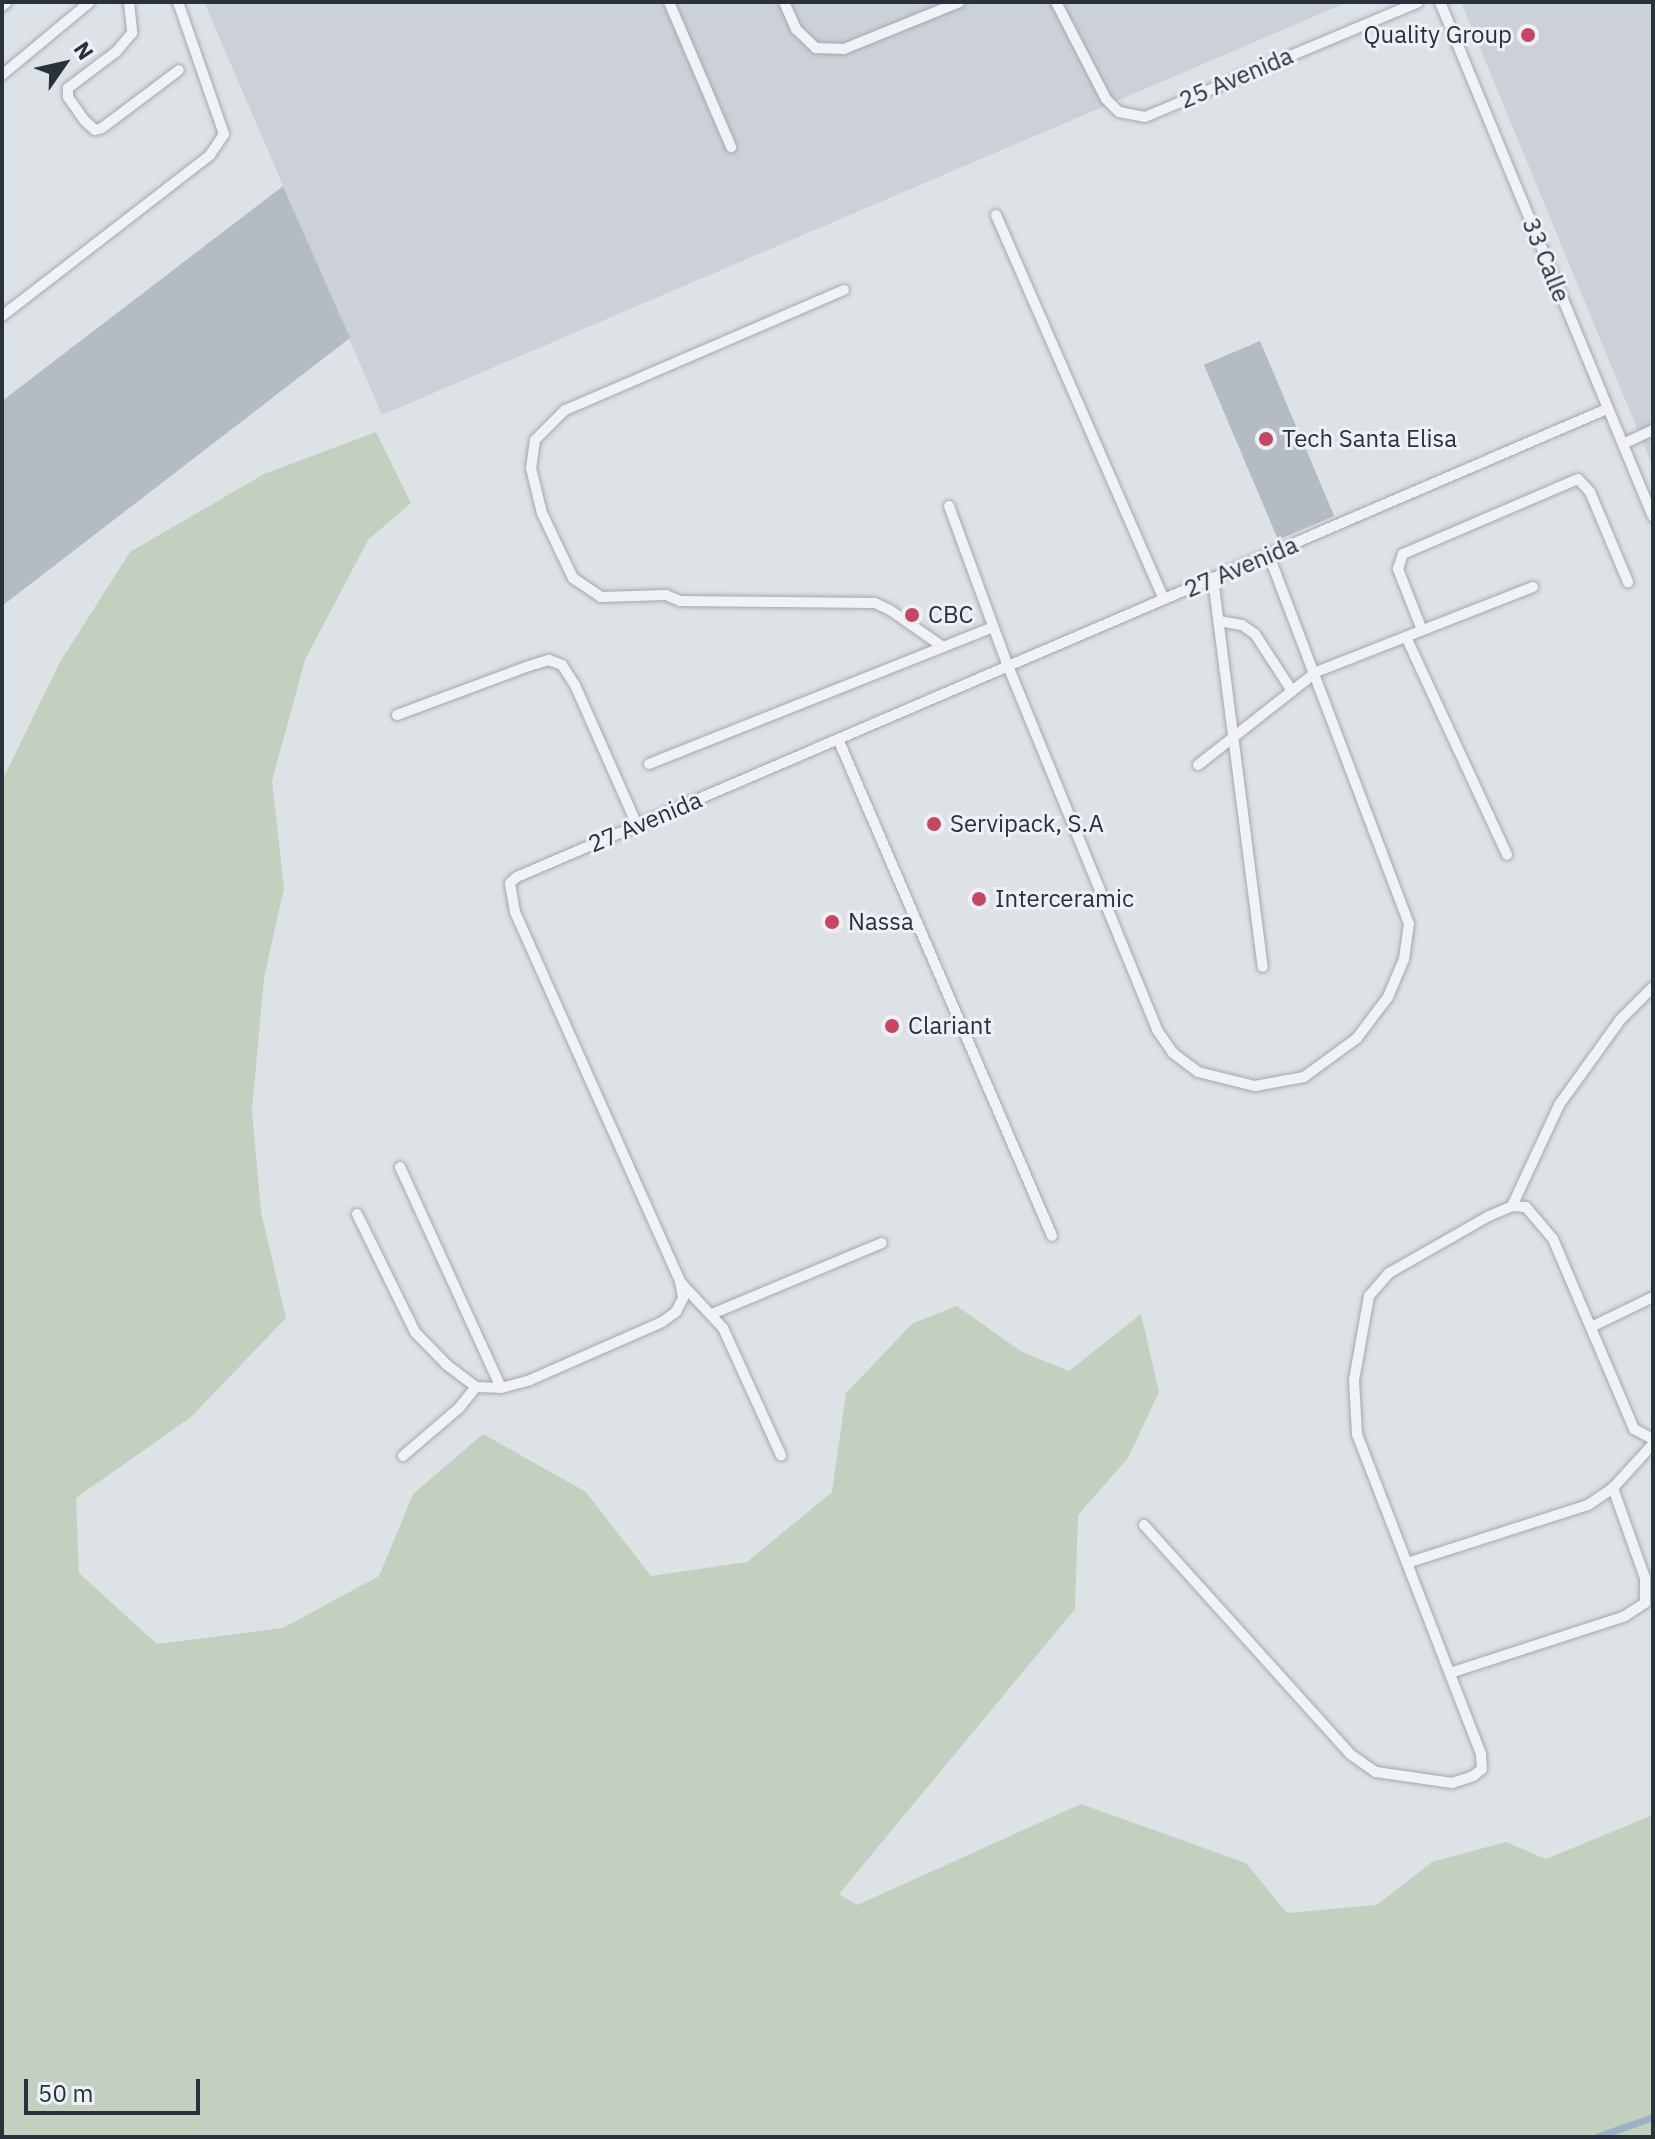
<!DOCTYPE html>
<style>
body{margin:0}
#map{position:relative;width:1655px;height:2139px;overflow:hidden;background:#dde2e6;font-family:"IBM Plex Sans",sans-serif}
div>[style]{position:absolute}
.built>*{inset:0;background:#ccd1d8}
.green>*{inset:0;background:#c4d0bf}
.stream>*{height:7px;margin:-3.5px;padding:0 3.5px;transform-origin:3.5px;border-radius:3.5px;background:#9ab2c5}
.building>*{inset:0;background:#b5bbc3;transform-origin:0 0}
.roads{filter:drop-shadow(0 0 2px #a3a9b0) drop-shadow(0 0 2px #a3a9b0)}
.service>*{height:10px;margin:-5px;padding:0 5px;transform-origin:5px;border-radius:5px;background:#f0f2f5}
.dots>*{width:22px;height:22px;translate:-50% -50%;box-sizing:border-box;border:4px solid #edf0f4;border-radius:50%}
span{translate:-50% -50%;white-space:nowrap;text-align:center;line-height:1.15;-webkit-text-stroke:6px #edf0f4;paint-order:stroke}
.poi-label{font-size:24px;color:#28313c}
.right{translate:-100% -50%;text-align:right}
.left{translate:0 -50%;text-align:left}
.street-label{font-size:24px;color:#28313c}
.frame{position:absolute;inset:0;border:4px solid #28313c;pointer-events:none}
.north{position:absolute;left:24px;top:24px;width:80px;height:80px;-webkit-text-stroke:6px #edf0f4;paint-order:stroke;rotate:56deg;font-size:22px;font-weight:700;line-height:32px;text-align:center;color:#28313c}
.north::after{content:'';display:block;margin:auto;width:28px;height:36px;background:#28313c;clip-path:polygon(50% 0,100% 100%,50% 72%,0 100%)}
.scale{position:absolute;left:24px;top:2079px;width:176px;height:36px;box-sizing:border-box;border:4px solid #28313c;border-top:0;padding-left:10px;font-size:24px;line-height:28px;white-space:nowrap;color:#28313c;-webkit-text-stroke:6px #edf0f4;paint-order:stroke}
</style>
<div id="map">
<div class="built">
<div style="clip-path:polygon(204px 2px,1348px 2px,382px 415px)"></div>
<div style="clip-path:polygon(1461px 2px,1653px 2px,1653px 467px)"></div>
</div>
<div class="green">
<div style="clip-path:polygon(376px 432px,411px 503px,368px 540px,305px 660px,272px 781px,284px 888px,264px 978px,252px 1110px,261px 1212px,286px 1318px,191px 1417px,76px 1498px,79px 1573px,157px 1644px,283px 1628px,379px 1576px,413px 1494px,483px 1434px,586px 1492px,651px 1576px,747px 1562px,832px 1492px,846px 1393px,913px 1323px,957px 1306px,1022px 1352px,1069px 1371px,1141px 1314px,1159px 1392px,1128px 1458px,1078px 1515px,1075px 1609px,839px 1894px,857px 1905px,1081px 1804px,1246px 1863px,1287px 1913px,1377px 1905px,1432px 1862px,1506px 1842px,1546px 1859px,1653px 1815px,1653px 2137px,2px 2137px,2px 781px,60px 662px,130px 552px,264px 474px)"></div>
</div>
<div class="stream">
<div style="left:1596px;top:2137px;width:60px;rotate:-19.3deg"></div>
</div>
<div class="building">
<div style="clip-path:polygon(283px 186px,350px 338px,2px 606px,2px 401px)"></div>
<div style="left:1260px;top:341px;width:190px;height:61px;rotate:67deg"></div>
</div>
<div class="roads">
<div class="service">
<div style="left:129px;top:2px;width:31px;rotate:84deg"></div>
<div style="left:132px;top:33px;width:23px;rotate:130deg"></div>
<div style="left:117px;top:51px;width:61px;rotate:142.9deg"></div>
<div style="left:68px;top:88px;width:9px;rotate:90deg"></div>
<div style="left:68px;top:97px;width:29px;rotate:55deg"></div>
<div style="left:85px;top:121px;width:13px;rotate:42deg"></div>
<div style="left:95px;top:130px;width:7px;rotate:-16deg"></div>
<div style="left:102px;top:128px;width:96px;rotate:-37deg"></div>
<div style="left:669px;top:2px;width:158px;rotate:66.8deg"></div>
<div style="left:784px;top:2px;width:30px;rotate:66deg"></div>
<div style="left:796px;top:29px;width:28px;rotate:44deg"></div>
<div style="left:816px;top:48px;width:28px;rotate:2deg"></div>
<div style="left:844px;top:49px;width:125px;rotate:-22.1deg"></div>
<div style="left:1056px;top:2px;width:109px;rotate:62.7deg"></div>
<div style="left:1106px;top:99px;width:18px;rotate:45deg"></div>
<div style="left:1119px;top:112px;width:26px;rotate:11deg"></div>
<div style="left:1145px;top:117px;width:296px;rotate:-22.8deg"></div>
<div style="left:1440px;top:2px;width:557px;rotate:67.53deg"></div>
<div style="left:2px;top:6px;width:6px;rotate:-39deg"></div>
<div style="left:2px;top:75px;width:114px;rotate:-39.7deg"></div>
<div style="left:996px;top:215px;width:419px;rotate:66.4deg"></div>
<div style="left:844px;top:290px;width:304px;rotate:156.7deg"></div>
<div style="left:565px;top:410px;width:42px;rotate:135deg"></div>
<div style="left:535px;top:440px;width:28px;rotate:98deg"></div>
<div style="left:531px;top:468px;width:46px;rotate:76.3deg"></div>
<div style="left:542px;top:513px;width:72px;rotate:64.5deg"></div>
<div style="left:573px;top:578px;width:34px;rotate:34deg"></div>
<div style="left:601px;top:597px;width:65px;rotate:-1.8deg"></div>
<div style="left:666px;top:595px;width:15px;rotate:23deg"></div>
<div style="left:680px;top:601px;width:195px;rotate:0.6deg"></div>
<div style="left:875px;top:603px;width:17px;rotate:25deg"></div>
<div style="left:890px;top:610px;width:65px;rotate:34.9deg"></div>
<div style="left:2px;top:316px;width:263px;rotate:-37.7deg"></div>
<div style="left:210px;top:155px;width:25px;rotate:-56deg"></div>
<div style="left:224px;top:134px;width:140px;rotate:-109.2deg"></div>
<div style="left:1623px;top:444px;width:33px;rotate:-25deg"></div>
<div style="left:949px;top:506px;width:171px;rotate:69.8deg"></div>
<div style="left:1008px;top:666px;width:393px;rotate:67.7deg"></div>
<div style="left:1157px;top:1030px;width:28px;rotate:55deg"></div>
<div style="left:1173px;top:1053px;width:31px;rotate:37deg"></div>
<div style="left:1198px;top:1072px;width:59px;rotate:13.8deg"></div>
<div style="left:1255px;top:1086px;width:50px;rotate:-10.4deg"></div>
<div style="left:1304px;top:1077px;width:66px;rotate:-36.3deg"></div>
<div style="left:1357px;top:1038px;width:51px;rotate:-52.9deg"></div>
<div style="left:1388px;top:997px;width:41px;rotate:-67.2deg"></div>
<div style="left:1404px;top:959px;width:35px;rotate:-82deg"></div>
<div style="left:1409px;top:924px;width:395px;rotate:-110.8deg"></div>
<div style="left:1213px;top:579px;width:391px;rotate:82.7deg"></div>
<div style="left:1219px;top:621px;width:23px;rotate:10deg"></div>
<div style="left:1242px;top:625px;width:16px;rotate:35deg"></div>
<div style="left:1255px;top:634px;width:68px;rotate:57deg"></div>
<div style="left:1422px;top:630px;width:66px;rotate:-111.5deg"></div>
<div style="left:1398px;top:569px;width:16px;rotate:-72deg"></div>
<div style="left:1403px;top:554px;width:190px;rotate:-23.2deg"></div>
<div style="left:1578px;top:479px;width:18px;rotate:47deg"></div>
<div style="left:1590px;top:492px;width:98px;rotate:67.1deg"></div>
<div style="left:1406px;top:637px;width:240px;rotate:65.1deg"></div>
<div style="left:397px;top:715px;width:141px;rotate:-20.4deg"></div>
<div style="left:529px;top:666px;width:21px;rotate:-17deg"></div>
<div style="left:549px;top:660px;width:14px;rotate:21deg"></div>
<div style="left:562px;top:665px;width:24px;rotate:57deg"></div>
<div style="left:575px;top:685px;width:153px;rotate:66.1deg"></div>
<div style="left:838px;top:739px;width:541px;rotate:66.7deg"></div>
<div style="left:649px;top:764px;width:370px;rotate:-21.7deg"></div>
<div style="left:1198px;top:765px;width:150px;rotate:-38.2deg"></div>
<div style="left:1316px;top:672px;width:233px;rotate:-21.4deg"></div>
<div style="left:400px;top:1167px;width:243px;rotate:65.4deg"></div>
<div style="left:1512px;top:1206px;width:111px;rotate:-65deg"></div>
<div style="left:1559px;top:1105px;width:105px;rotate:-54.3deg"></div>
<div style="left:1620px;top:1020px;width:47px;rotate:-45deg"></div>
<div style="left:357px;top:1214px;width:131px;rotate:63.8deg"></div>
<div style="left:415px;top:1332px;width:46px;rotate:45.9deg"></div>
<div style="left:447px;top:1365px;width:36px;rotate:37deg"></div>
<div style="left:476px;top:1387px;width:25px;rotate:2deg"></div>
<div style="left:501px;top:1388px;width:30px;rotate:-15deg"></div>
<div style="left:530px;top:1380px;width:144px;rotate:-23.7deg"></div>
<div style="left:662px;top:1322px;width:17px;rotate:-36deg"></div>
<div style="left:676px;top:1312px;width:16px;rotate:-63deg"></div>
<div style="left:683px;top:1298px;width:17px;rotate:-100deg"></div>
<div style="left:680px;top:1281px;width:404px;rotate:-114.1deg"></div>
<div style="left:515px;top:912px;width:29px;rotate:-100deg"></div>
<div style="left:510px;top:883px;width:9px;rotate:-41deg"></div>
<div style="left:517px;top:877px;width:1186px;rotate:-23.24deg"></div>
<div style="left:681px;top:1283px;width:62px;rotate:47deg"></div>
<div style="left:723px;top:1328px;width:140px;rotate:65.5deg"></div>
<div style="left:712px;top:1314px;width:184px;rotate:-22.7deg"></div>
<div style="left:1591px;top:1327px;width:69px;rotate:-25.8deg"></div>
<div style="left:403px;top:1456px;width:74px;rotate:-40.6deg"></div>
<div style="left:459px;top:1408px;width:27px;rotate:-51deg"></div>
<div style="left:1144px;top:1525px;width:308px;rotate:48deg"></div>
<div style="left:1350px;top:1754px;width:32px;rotate:35deg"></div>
<div style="left:1376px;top:1772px;width:77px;rotate:8.2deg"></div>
<div style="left:1452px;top:1783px;width:22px;rotate:-18deg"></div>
<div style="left:1473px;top:1776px;width:11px;rotate:-38deg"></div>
<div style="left:1482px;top:1769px;width:15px;rotate:-94deg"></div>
<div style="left:1481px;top:1754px;width:343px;rotate:-111.2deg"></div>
<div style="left:1357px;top:1434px;width:54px;rotate:-93.2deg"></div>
<div style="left:1354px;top:1380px;width:85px;rotate:-79.9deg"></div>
<div style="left:1369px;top:1296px;width:30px;rotate:-49deg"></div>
<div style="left:1389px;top:1273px;width:115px;rotate:-29.7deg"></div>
<div style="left:1489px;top:1216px;width:25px;rotate:-23deg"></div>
<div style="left:1512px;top:1206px;width:14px;rotate:4deg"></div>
<div style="left:1526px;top:1207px;width:42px;rotate:49.8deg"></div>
<div style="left:1553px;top:1239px;width:207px;rotate:66.9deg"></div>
<div style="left:1634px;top:1429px;width:21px;rotate:28deg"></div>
<div style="left:1407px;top:1563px;width:190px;rotate:-17.8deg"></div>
<div style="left:1588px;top:1505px;width:30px;rotate:-34deg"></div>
<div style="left:1613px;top:1488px;width:59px;rotate:-47.7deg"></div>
<div style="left:1450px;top:1673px;width:184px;rotate:-18deg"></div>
<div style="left:1625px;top:1616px;width:24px;rotate:-33deg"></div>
<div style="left:1645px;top:1603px;width:25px;rotate:-90deg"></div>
<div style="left:1645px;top:1578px;width:96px;rotate:-109.6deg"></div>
</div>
</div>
<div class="dots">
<div style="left:1528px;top:35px;background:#c74763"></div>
<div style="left:1266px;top:439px;background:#c74763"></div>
<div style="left:912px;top:615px;background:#c74763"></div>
<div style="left:934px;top:824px;background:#c74763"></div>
<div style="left:979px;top:899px;background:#c74763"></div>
<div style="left:832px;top:922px;background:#c74763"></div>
<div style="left:892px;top:1026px;background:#c74763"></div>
</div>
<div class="poi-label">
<span class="right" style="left:1512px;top:35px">Quality Group</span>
<span class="left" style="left:1282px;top:439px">Tech Santa Elisa</span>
<span class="left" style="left:928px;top:615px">CBC</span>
<span class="left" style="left:950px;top:824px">Servipack, S.A</span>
<span class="left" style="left:995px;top:899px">Interceramic</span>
<span class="left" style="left:848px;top:922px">Nassa</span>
<span class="left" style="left:908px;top:1026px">Clariant</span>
</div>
<div class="street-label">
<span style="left:1236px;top:78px;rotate:-23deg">25 Avenida</span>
<span style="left:1546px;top:260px;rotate:68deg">33 Calle</span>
<span style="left:1241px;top:567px;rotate:-23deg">27 Avenida</span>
<span style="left:645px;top:822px;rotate:-23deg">27 Avenida</span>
</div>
<div class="frame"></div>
<div class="north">N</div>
<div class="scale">50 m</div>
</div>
